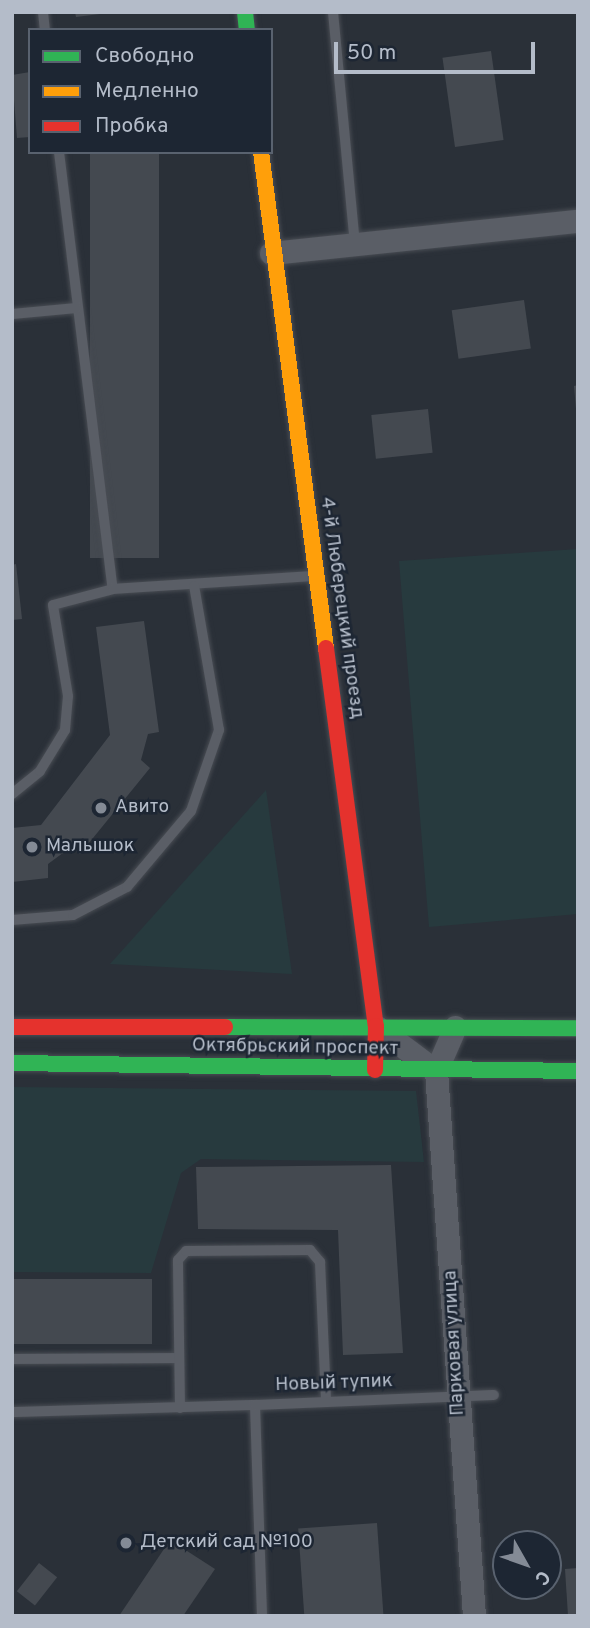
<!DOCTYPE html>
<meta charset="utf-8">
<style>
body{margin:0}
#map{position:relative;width:590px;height:1628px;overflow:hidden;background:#2a3038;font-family:Overpass,sans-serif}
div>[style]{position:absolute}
.green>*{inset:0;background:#273a3e}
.building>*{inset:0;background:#444950;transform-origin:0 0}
.roads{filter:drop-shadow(0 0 2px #484c53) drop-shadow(0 0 2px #484c53)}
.lane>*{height:10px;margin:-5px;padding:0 5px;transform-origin:5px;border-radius:5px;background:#5a5e66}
.street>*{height:23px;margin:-11.5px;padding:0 11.5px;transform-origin:11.5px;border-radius:11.5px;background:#5a5e66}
.fast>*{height:16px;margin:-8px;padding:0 8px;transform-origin:8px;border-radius:8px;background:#30b455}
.slow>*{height:16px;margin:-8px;padding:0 8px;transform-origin:8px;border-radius:8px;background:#ff9f0a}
.jam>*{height:16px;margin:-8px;padding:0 8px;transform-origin:8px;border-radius:8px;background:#e5322d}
.dots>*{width:19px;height:19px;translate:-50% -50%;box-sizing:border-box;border:4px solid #1d2633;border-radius:50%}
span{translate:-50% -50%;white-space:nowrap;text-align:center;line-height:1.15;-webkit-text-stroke:5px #1d2633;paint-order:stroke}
.street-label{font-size:19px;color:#b4bcc9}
.poi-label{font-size:19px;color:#b4bcc9}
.left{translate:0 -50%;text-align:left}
.frame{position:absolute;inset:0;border:14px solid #b4bcc9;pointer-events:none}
.legend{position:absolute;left:28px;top:28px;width:245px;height:126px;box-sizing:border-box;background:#1d2633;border:2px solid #59626f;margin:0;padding:9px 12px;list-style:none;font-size:21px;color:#b4bcc9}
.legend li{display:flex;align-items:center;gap:14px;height:35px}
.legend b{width:35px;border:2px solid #59626f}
.north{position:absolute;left:492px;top:1530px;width:70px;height:70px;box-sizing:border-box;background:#1d2633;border:2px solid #59626f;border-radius:50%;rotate:130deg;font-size:19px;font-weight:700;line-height:28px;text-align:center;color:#b4bcc9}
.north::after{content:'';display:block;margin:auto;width:24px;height:32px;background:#848b96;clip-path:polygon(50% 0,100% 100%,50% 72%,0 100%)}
.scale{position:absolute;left:334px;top:42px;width:201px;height:32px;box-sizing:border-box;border:4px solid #b4bcc9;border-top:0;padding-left:9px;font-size:21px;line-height:24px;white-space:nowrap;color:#b4bcc9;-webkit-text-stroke:5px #1d2633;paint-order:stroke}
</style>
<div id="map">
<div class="green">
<div style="clip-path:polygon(578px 549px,578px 914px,429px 927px,399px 561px)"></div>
<div style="clip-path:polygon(266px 790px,292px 974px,110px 964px)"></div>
<div style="clip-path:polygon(12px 1087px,416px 1091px,424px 1162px,201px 1159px,181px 1173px,151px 1273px,12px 1272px)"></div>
</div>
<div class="building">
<div style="clip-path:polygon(75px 12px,100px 12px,100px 14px,76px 17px)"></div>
<div style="left:491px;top:51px;width:90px;height:49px;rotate:82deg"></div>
<div style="clip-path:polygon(30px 72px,30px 137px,17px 138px,12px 75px)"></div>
<div style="left:90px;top:152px;width:69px;height:406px"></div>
<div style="left:524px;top:300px;width:49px;height:73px;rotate:82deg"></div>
<div style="clip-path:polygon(578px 385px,578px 409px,576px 409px,574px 386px)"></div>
<div style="left:428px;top:409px;width:44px;height:57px;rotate:84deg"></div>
<div style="clip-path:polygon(16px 564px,22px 619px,12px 620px,12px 565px)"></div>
<div style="clip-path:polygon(144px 621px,159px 732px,148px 734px,141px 760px,150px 768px,80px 854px,71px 847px,48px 864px,48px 878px,12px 882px,12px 828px,41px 825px,110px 735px,96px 627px)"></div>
<div style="clip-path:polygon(391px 1165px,403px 1353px,343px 1355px,338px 1230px,198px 1229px,196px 1167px)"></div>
<div style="left:152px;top:1279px;width:65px;height:140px;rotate:90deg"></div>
<div style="left:377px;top:1523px;width:93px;height:79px;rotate:86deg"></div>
<div style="clip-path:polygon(170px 1540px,215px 1569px,183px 1616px,119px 1616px)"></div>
<div style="left:39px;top:1563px;width:23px;height:36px;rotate:38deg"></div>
<div style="clip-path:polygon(578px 1568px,578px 1616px,568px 1616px,565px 1569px)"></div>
</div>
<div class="roads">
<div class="lane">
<div style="left:43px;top:12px;width:18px;rotate:84deg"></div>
<div style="left:333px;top:12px;width:233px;rotate:84.6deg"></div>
<div style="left:59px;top:152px;width:440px;rotate:83deg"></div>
<div style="left:12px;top:314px;width:65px;rotate:-5.3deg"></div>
<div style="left:12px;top:794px;width:36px;rotate:-39deg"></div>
<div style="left:40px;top:771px;width:48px;rotate:-58.6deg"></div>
<div style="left:65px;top:730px;width:34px;rotate:-85deg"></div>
<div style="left:68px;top:696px;width:92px;rotate:-99.4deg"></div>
<div style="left:53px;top:605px;width:62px;rotate:-14.9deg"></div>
<div style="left:113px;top:589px;width:199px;rotate:-3.7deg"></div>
<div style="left:12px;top:920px;width:61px;rotate:-4.7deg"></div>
<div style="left:73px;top:915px;width:61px;rotate:-27.4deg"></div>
<div style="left:127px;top:887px;width:99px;rotate:-49.9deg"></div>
<div style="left:191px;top:811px;width:86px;rotate:-70.9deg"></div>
<div style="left:219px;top:730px;width:146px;rotate:-99.8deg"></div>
<div style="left:12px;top:1359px;width:166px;rotate:-0.3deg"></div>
<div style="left:180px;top:1408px;width:148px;rotate:-90.8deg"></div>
<div style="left:178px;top:1260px;width:12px;rotate:-48deg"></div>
<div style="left:186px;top:1251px;width:124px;rotate:-0.5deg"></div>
<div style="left:310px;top:1250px;width:16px;rotate:50deg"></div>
<div style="left:320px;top:1262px;width:140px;rotate:87.5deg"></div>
<div style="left:12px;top:1412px;width:243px;rotate:-1.7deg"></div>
<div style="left:262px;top:1616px;width:211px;rotate:-91.9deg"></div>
<div style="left:255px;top:1405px;width:239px;rotate:-2.4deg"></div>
</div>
<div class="street">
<div style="left:271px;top:253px;width:309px;rotate:-6deg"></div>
<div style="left:377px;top:1027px;width:70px;rotate:36.9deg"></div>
<div style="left:455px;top:1027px;width:48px;rotate:113.4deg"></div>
<div style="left:436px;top:1071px;width:546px;rotate:86.01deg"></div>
</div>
<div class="fast">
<div style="left:245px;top:12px;width:18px;rotate:84deg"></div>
<div style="left:225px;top:1027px;width:353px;rotate:0.2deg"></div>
<div style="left:12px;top:1063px;width:566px;rotate:0.81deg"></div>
</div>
<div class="slow">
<div style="left:261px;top:152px;width:500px;rotate:82.53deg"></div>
</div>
<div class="jam">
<div style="left:326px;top:648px;width:381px;rotate:82.5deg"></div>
<div style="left:376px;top:1026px;width:44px;rotate:91.3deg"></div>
<div style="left:12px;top:1027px;width:213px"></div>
</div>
</div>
<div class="dots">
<div style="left:101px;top:808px;background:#848b96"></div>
<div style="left:32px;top:847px;background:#848b96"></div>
<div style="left:126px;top:1543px;background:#848b96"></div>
</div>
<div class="street-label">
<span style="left:341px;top:608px;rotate:82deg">4-й Люберецкий проезд</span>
<span style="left:295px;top:1048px;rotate:1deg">Октябрьский проспект</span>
<span style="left:455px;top:1343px;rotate:-93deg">Парковая улица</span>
<span style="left:334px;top:1384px;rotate:-2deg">Новый тупик</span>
</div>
<div class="poi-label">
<span class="left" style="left:115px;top:808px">Авито</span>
<span class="left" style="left:46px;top:847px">Малышок</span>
<span class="left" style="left:140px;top:1543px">Детский сад №100</span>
</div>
<div class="frame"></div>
<ul class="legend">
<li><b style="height:9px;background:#30b455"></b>Свободно</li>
<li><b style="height:9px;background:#ff9f0a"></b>Медленно</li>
<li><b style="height:9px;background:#e5322d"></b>Пробка</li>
</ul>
<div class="north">С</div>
<div class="scale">50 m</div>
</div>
